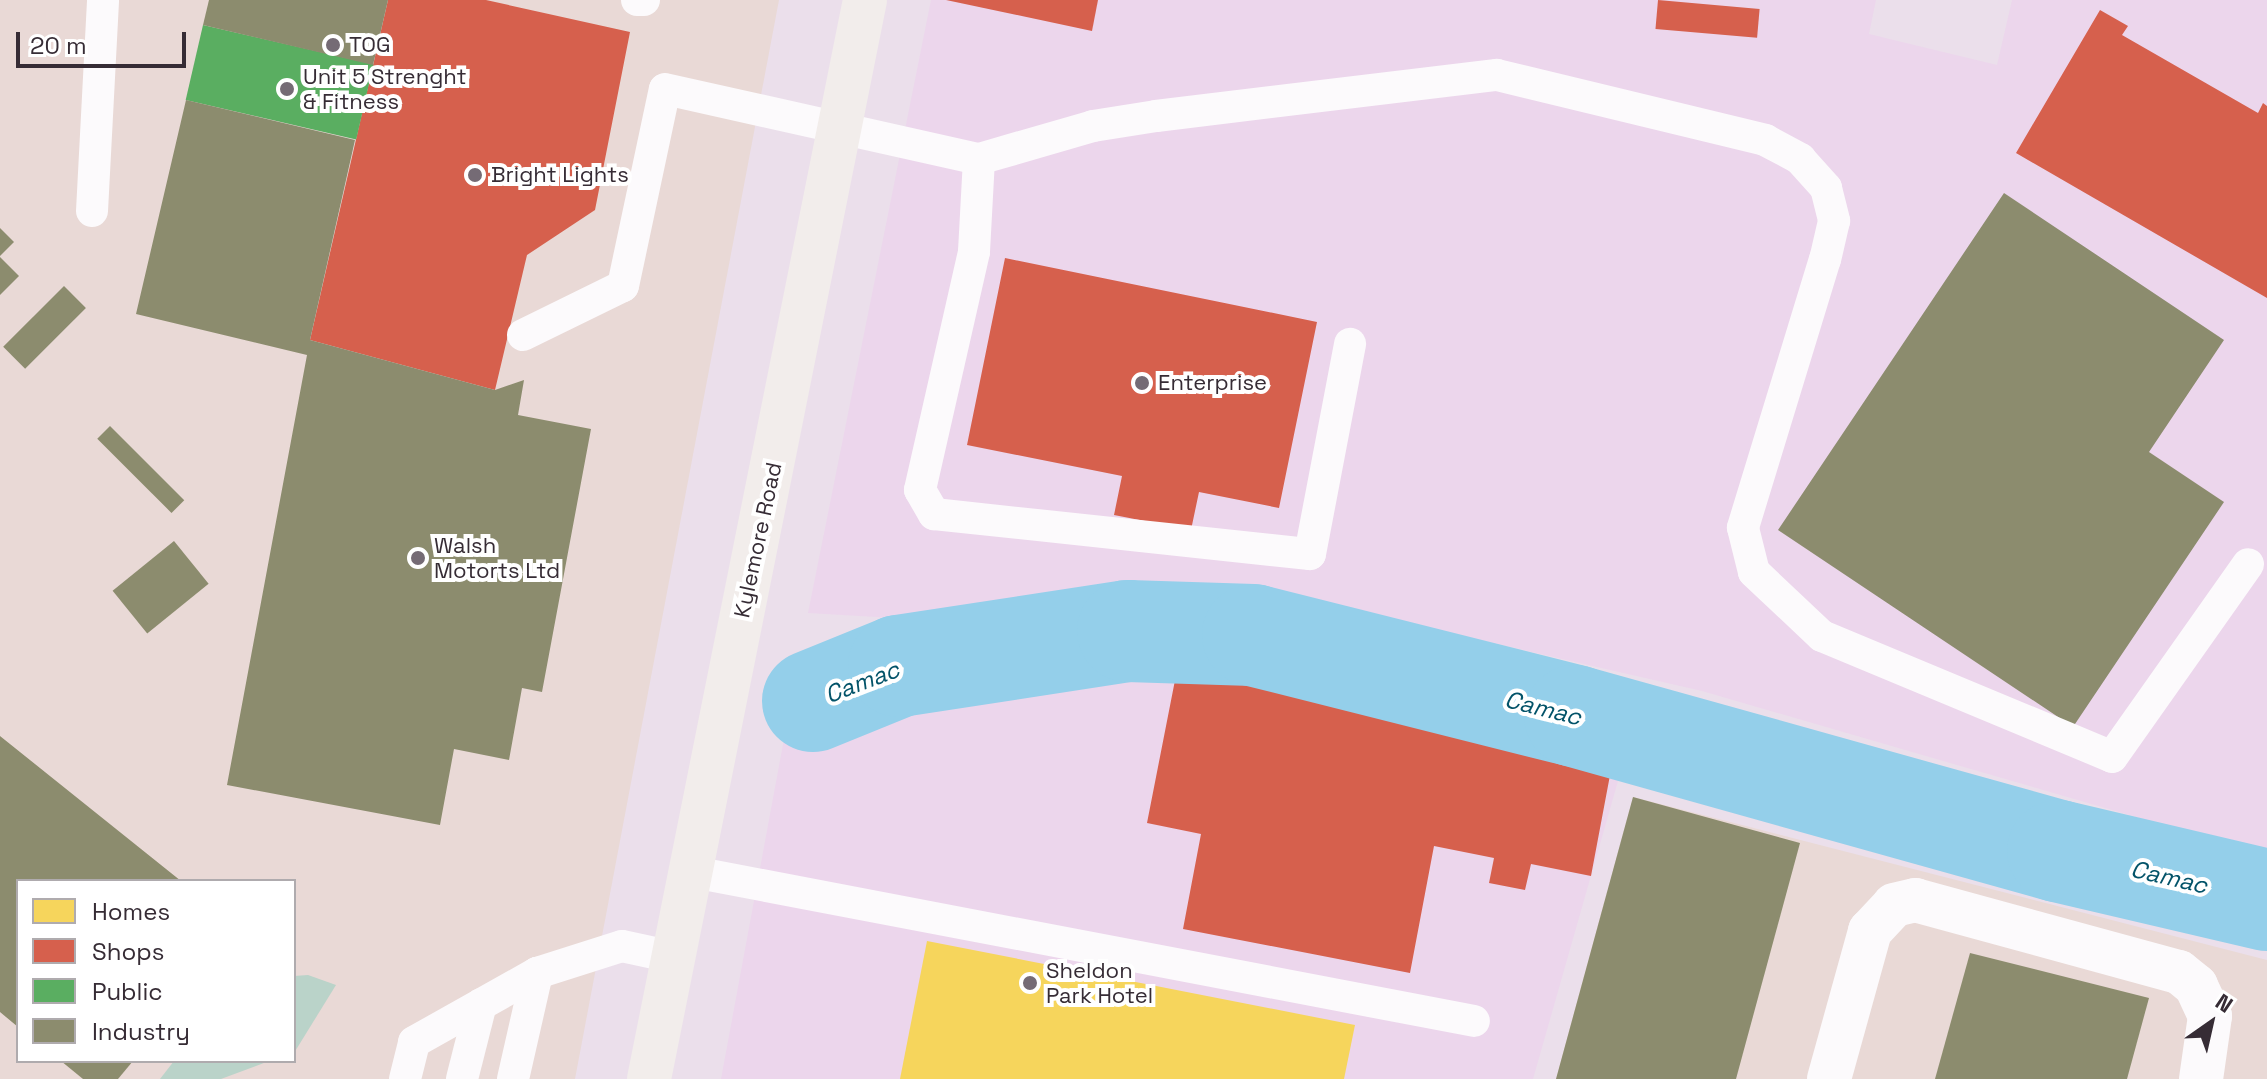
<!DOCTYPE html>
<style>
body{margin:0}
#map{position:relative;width:2267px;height:1079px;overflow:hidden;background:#ebdfeb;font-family:"Space Grotesk",sans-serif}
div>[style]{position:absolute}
.built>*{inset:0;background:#ecd6ec}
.industrial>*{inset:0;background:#e9d9d6}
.green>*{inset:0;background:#bad3c9}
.homes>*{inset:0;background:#f6d55c}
.shops>*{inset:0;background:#d6604d;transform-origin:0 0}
.public>*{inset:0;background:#5aae61;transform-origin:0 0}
.industry>*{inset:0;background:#8c8c6e;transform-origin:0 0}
.river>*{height:102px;margin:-51px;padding:0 51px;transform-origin:51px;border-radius:51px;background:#94cfea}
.service>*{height:32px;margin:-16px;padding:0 16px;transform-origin:16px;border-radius:16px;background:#fcfafc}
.minor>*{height:44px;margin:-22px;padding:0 22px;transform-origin:22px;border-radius:22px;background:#fcfafc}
.secondary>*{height:44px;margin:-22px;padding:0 22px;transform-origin:22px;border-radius:22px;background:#f2edeb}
.dots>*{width:22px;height:22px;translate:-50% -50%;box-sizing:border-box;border:4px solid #fff;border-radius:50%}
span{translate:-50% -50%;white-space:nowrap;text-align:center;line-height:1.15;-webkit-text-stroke:8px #fff;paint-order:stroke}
.poi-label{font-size:22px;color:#362c35}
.left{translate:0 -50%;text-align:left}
.street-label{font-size:22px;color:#362c35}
.water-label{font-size:24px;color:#035369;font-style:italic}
.legend{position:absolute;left:16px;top:879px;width:280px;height:184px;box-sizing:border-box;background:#fff;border:2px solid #afabae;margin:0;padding:10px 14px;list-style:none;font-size:24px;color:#362c35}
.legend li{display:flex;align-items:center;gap:16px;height:40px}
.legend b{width:40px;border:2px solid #afabae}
.north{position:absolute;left:2171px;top:983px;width:80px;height:80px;-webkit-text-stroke:6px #fff;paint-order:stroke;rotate:34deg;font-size:22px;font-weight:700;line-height:32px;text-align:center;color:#362c35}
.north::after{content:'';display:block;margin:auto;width:28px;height:36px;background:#362c35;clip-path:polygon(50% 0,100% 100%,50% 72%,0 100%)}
.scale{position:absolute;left:16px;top:32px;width:170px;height:36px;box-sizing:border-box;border:4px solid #362c35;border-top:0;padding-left:10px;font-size:24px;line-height:28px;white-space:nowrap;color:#362c35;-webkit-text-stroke:6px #fff;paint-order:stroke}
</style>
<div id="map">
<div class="built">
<div style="clip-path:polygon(931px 0,1876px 0,1869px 34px,1997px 65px,2012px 0,2267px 0,2267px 855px,1702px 691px,1275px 593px,1183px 585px,963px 622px,808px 613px)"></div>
<div style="clip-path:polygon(1188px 656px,1628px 746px,1533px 1079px,721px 1079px,786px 728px,931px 694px)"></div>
</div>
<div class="industrial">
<div style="clip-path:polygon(evenodd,0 0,779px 0,575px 1079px,0 1079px,0 0,18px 881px,294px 881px,294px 1061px,18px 1061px,18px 881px)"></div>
<div style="clip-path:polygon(1633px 797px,2267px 960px,2267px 1079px,1556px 1079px)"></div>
</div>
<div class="green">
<div style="clip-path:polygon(308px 975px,336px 985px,294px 1053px,294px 976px)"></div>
<div style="clip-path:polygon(174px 1061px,269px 1061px,221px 1079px,160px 1079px)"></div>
</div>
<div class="homes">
<div style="clip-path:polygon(927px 941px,1355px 1025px,1344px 1079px,900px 1079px)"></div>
</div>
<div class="shops">
<div style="clip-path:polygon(388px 0,486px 0,630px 32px,595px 210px,527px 255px,495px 390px,310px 340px)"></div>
<div style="clip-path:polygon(946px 0,1098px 0,1092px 31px)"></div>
<div style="left:1658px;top:0;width:102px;height:29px;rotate:5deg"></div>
<div style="clip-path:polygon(2100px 10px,2128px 26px,2122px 35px,2258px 113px,2263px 103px,2267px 106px,2267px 298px,2016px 153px)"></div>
<div style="clip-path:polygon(1005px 258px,1317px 322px,1279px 508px,1199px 492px,1191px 530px,1114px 515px,1122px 476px,967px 445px)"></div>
<div style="clip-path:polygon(1177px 670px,1614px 754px,1591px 876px,1531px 864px,1525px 890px,1489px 883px,1494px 858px,1434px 846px,1410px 973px,1183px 929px,1201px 834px,1147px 823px)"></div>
</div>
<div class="public">
<div style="left:203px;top:25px;width:175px;height:77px;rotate:13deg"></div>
</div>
<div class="industry">
<div style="clip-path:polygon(209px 0,388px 0,373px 65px,203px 25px)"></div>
<div style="clip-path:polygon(186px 100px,355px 140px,310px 340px,495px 390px,524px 380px,518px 415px,591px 429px,542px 692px,522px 688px,509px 760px,454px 749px,440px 825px,227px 785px,307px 355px,136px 314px)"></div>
<div style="clip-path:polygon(2004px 193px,2224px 340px,2149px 452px,2224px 502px,2073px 727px,1778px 530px)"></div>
<div style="clip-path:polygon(0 228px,14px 242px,0 256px)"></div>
<div style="clip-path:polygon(0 257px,19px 276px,0 295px)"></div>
<div style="left:64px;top:286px;width:31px;height:86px;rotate:45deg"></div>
<div style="left:110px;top:426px;width:105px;height:18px;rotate:45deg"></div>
<div style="left:174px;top:541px;width:55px;height:79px;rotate:51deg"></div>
<div style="clip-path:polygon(0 736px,181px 881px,18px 881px,18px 1027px,0 1012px)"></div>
<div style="clip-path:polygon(1633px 797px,1800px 843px,1736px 1079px,1556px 1079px)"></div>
<div style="clip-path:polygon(1970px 953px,2149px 998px,2127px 1079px,1935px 1079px)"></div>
<div style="clip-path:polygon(61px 1061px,133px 1061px,118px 1079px,83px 1079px)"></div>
</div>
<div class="river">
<div style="left:813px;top:701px;width:93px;rotate:-22.1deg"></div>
<div style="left:899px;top:666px;width:232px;rotate:-8.7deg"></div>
<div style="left:1128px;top:631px;width:125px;rotate:1.8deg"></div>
<div style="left:1253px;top:635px;width:332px;rotate:14.1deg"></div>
<div style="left:1575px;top:716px;width:502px;rotate:15.62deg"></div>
<div style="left:2058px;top:851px;width:215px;rotate:13.2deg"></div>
</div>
<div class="service">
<div style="left:637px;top:0;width:7px"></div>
<div style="left:979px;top:159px;width:93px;rotate:93.1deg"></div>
<div style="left:974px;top:252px;width:244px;rotate:102.8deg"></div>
<div style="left:920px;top:490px;width:28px;rotate:60deg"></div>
<div style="left:934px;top:514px;width:378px;rotate:6.1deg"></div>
<div style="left:1310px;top:554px;width:214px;rotate:-79.2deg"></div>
<div style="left:92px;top:211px;width:211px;rotate:-87deg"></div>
<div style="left:523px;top:335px;width:111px;rotate:-26.1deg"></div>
<div style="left:623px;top:286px;width:201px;rotate:-78deg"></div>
<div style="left:665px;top:89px;width:322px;rotate:12.6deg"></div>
<div style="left:979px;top:159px;width:119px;rotate:-16.1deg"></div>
<div style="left:1093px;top:126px;width:64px;rotate:-9deg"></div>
<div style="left:1156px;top:116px;width:343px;rotate:-6.9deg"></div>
<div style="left:1497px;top:75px;width:276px;rotate:13.6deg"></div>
<div style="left:1765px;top:140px;width:40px;rotate:28deg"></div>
<div style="left:1800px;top:159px;width:39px;rotate:48deg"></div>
<div style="left:1826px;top:188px;width:34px;rotate:76deg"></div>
<div style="left:1834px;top:221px;width:39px;rotate:103deg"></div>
<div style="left:1825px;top:259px;width:281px;rotate:107deg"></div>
<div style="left:1743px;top:528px;width:45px;rotate:76deg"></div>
<div style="left:1754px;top:572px;width:93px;rotate:43.3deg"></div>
<div style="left:1822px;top:636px;width:314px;rotate:22.6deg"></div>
<div style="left:2112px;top:757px;width:236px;rotate:-54.8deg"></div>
<div style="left:688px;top:871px;width:800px;rotate:10.8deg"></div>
<div style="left:405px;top:1079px;width:38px;rotate:-76deg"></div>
<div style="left:414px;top:1042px;width:141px;rotate:-29.3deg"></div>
<div style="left:537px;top:973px;width:89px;rotate:-17.6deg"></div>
<div style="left:622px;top:946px;width:52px;rotate:12.2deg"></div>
<div style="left:462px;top:1079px;width:77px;rotate:-75.8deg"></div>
<div style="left:513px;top:1079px;width:109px;rotate:-77.2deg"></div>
</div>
<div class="minor">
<div style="left:1829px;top:1079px;width:154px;rotate:-74.5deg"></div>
<div style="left:1870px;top:931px;width:35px;rotate:-47deg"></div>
<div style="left:1894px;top:905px;width:22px;rotate:-13deg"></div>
<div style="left:1915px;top:900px;width:274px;rotate:15.3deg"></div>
<div style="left:2179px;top:972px;width:22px;rotate:39deg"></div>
<div style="left:2196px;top:986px;width:33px;rotate:65deg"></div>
<div style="left:2210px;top:1016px;width:64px;rotate:98.1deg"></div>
</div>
<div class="secondary">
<div style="left:649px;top:1079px;width:1100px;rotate:-78.68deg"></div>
</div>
<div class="dots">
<div style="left:333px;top:45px;background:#756b75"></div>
<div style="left:287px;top:89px;background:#756b75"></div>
<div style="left:475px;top:175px;background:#756b75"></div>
<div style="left:1142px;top:383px;background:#756b75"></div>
<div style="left:418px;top:558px;background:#756b75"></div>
<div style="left:1030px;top:983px;background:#756b75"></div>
</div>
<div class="poi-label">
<span class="left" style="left:349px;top:45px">TOG</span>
<span class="left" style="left:303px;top:89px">Unit 5 Strenght<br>&amp; Fitness</span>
<span class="left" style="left:491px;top:175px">Bright Lights</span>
<span class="left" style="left:1158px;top:383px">Enterprise</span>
<span class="left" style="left:434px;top:558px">Walsh<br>Motorts Ltd</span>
<span class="left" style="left:1046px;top:983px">Sheldon<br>Park Hotel</span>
</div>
<div class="street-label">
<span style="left:758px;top:540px;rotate:-78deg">Kylemore Road</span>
</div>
<div class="water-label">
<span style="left:862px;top:682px;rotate:-21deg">Camac</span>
<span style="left:1543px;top:708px;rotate:14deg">Camac</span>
<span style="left:2169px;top:877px;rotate:13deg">Camac</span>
</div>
<ul class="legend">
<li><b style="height:22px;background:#f6d55c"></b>Homes</li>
<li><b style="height:22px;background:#d6604d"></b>Shops</li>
<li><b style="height:22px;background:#5aae61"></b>Public</li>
<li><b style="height:22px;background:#8c8c6e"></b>Industry</li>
</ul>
<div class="north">N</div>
<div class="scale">20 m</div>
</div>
